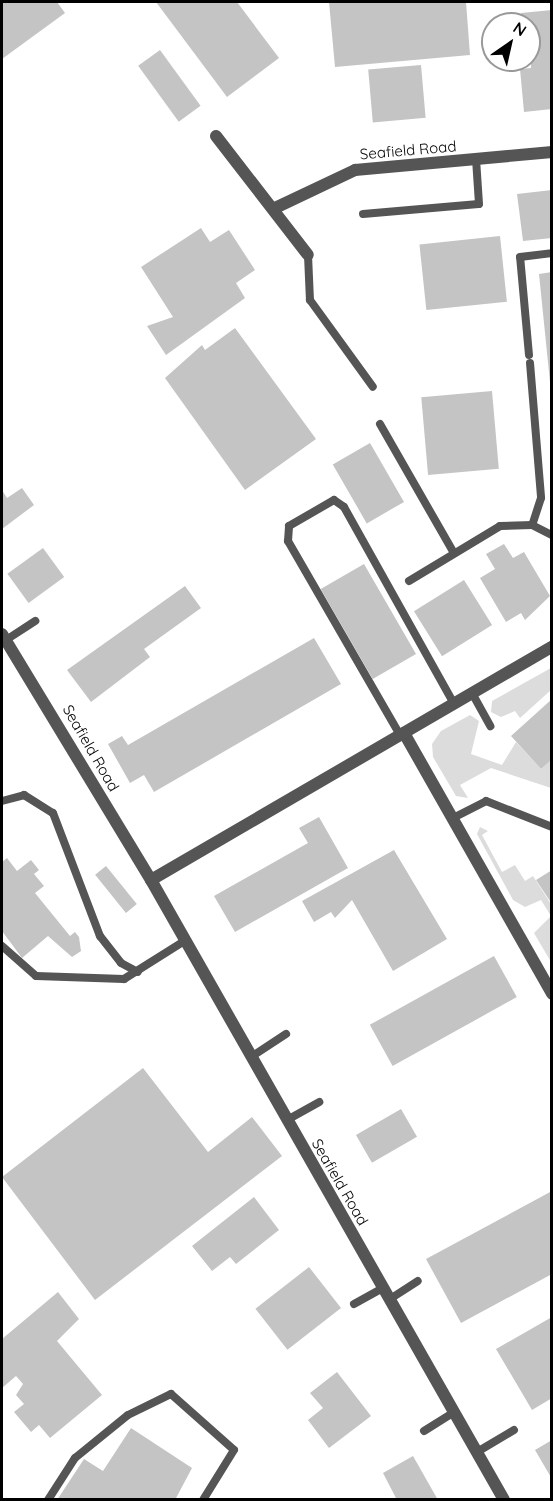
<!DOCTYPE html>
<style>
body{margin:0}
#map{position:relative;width:553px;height:1501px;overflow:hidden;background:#fff;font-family:Quicksand,sans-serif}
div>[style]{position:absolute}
.green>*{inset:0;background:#dcdcdc}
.building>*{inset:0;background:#c4c4c4;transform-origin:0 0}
.service>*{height:8px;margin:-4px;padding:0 4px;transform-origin:4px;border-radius:4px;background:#555}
.minor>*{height:12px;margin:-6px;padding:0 6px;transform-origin:6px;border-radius:6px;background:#555}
span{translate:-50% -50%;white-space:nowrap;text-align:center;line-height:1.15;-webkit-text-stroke:4.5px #fff;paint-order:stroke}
.street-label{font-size:15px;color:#000}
.frame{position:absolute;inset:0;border:3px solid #000;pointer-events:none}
.north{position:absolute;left:481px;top:12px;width:60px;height:60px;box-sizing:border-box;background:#fff;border:2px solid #999;border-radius:50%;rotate:34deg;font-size:16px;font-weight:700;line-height:24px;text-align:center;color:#000}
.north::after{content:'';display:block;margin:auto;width:21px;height:27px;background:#000;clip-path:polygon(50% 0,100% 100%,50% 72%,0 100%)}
</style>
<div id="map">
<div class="green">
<div style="clip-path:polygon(551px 668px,551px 690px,520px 718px,515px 711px,501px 717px,491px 712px,492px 701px)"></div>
<div style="clip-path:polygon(470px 715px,479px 721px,471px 754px,502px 765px,516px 742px,541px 769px,551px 759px,551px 788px,491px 768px,460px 785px,468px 798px,456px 796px,433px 757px,432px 744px,441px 731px)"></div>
<div style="clip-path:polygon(480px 827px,488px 831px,482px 835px,502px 872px,515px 865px,525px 881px,533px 876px,551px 904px,551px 962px,534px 933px,551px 916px,541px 900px,525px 907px,513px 900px,477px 834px)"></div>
</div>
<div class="building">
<div style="clip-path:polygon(2px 2px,57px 2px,65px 13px,2px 59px)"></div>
<div style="clip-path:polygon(156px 2px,237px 2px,279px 58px,227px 97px)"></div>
<div style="clip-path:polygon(329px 2px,466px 2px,470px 55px,335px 67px)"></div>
<div style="clip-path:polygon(552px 10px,552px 109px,524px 112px,520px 69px,531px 68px,529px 24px,522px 24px,521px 13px)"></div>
<div style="left:160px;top:50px;width:69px;height:27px;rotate:54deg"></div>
<div style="left:421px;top:65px;width:53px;height:53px;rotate:85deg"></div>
<div style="clip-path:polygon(552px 190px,552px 238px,523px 241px,517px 194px)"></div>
<div style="clip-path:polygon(201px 228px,210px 242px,229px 230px,255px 270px,236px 283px,245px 298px,166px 355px,147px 326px,173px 317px,141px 267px)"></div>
<div style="left:500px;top:236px;width:66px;height:81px;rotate:84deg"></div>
<div style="clip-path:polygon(552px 272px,552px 382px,550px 382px,539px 274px)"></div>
<div style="clip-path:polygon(235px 328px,316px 439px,245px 490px,165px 378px,202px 345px,205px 350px)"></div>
<div style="left:492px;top:391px;width:78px;height:71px;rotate:85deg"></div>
<div style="left:370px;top:443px;width:68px;height:43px;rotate:60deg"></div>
<div style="clip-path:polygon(22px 488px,34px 505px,2px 529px,2px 490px,7px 498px)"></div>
<div style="clip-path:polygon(504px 544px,513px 558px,524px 552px,550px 596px,525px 620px,521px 613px,506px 622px,480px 578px,495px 569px,486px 554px)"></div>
<div style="left:43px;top:548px;width:36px;height:44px;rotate:54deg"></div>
<div style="left:364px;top:564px;width:104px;height:50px;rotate:60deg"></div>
<div style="left:464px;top:580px;width:53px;height:59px;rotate:58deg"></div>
<div style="clip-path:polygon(185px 586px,201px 608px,144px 649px,150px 657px,91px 702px,67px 670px)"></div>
<div style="clip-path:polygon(314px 638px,341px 684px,154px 792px,144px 775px,130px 783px,108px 744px,122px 736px,128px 745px)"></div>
<div style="clip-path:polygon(552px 699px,552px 759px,541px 769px,511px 736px)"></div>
<div style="clip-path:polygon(319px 817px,348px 868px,235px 932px,214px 896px,308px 843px,299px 828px)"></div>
<div style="clip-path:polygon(394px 850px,447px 939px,393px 971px,352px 900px,335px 918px,331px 912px,314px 922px,302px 901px)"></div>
<div style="clip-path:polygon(7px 858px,17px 871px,31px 860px,39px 870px,34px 874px,44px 886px,35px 893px,70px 936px,75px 932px,79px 937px,81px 951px,72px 957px,48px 936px,22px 958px,2px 931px,2px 862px)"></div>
<div style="left:106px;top:866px;width:49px;height:14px;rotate:51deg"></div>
<div style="clip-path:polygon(552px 870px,552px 904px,536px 880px)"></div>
<div style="left:494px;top:956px;width:47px;height:142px;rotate:61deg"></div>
<div style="clip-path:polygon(143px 1068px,208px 1152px,252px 1117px,282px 1156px,95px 1300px,2px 1177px)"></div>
<div style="left:401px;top:1109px;width:32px;height:52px;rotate:60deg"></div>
<div style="clip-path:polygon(552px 1191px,552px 1274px,461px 1323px,426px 1259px)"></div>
<div style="clip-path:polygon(254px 1197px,279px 1230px,236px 1264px,230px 1257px,212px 1271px,192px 1246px)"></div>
<div style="left:309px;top:1267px;width:52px;height:68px;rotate:52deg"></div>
<div style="clip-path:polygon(58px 1292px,79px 1319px,57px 1341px,102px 1395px,50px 1438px,39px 1425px,31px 1432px,14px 1412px,24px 1404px,16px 1395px,23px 1384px,16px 1376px,2px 1388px,2px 1339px)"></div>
<div style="clip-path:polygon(552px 1317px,552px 1398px,532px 1410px,496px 1349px)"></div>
<div style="clip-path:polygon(337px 1372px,371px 1416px,329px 1448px,308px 1420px,323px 1408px,310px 1393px)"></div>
<div style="clip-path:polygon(131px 1428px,192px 1468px,175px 1500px,57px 1500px,84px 1459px,103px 1471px)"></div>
<div style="clip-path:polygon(552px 1440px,552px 1479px,535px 1450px)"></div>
<div style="clip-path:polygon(413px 1456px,438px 1500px,397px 1500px,383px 1473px)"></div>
</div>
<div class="service">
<div style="left:363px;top:214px;width:116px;rotate:-4.9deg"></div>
<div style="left:479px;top:204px;width:45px;rotate:-93.8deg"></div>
<div style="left:308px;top:255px;width:45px;rotate:87.5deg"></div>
<div style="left:310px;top:300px;width:107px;rotate:54.1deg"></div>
<div style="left:529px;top:355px;width:98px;rotate:-95.2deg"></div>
<div style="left:520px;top:257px;width:32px;rotate:-7deg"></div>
<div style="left:530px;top:363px;width:135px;rotate:85.3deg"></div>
<div style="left:541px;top:498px;width:28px;rotate:108deg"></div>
<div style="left:380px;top:424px;width:149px;rotate:60.2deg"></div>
<div style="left:409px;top:581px;width:106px;rotate:-31.1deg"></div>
<div style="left:500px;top:526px;width:32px;rotate:-2deg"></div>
<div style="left:532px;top:525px;width:22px;rotate:27deg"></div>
<div style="left:6px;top:640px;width:35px;rotate:-33deg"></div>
<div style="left:472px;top:693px;width:38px;rotate:61deg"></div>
<div style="left:400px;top:735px;width:224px;rotate:-120deg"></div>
<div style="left:288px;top:541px;width:15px;rotate:-86deg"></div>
<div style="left:289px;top:526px;width:52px;rotate:-30deg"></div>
<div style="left:334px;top:500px;width:12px;rotate:35deg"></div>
<div style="left:344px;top:507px;width:226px;rotate:60.8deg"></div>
<div style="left:2px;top:801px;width:23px;rotate:-15deg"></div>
<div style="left:24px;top:795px;width:34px;rotate:32deg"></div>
<div style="left:53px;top:813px;width:132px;rotate:69.1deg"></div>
<div style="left:100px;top:936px;width:34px;rotate:52deg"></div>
<div style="left:121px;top:963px;width:19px;rotate:28deg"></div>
<div style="left:453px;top:818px;width:37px;rotate:-27deg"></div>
<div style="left:486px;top:801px;width:71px;rotate:21.5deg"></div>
<div style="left:2px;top:946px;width:45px;rotate:41.4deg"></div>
<div style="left:36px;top:976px;width:88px;rotate:2deg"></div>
<div style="left:124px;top:979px;width:73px;rotate:-32.2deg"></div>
<div style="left:251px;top:1057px;width:42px;rotate:-33.3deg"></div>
<div style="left:287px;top:1120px;width:37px;rotate:-29deg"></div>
<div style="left:390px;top:1299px;width:33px;rotate:-33deg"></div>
<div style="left:354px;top:1304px;width:33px;rotate:-29deg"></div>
<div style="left:424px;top:1431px;width:36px;rotate:-32deg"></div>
<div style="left:477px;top:1452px;width:43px;rotate:-30.7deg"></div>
<div style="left:48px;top:1500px;width:50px;rotate:-57.3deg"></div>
<div style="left:75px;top:1458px;width:68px;rotate:-39.1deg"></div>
<div style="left:128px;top:1415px;width:48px;rotate:-26deg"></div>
<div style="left:171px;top:1394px;width:84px;rotate:41.6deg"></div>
<div style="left:234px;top:1450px;width:59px;rotate:121.8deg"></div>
</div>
<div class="minor">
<div style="left:216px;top:136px;width:150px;rotate:52.3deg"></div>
<div style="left:275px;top:208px;width:89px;rotate:-25.4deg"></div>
<div style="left:355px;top:170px;width:198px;rotate:-5.2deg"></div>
<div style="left:2px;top:634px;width:288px;rotate:58.8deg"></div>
<div style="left:151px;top:880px;width:713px;rotate:60.34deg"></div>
<div style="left:404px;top:733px;width:300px;rotate:60.4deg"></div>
<div style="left:151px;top:880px;width:464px;rotate:-30.2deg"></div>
</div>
<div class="street-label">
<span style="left:408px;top:150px;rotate:-5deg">Seafield Road</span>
<span style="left:91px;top:748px;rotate:60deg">Seafield Road</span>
<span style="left:340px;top:1182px;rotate:60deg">Seafield Road</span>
</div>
<div class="frame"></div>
<div class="north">N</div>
</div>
